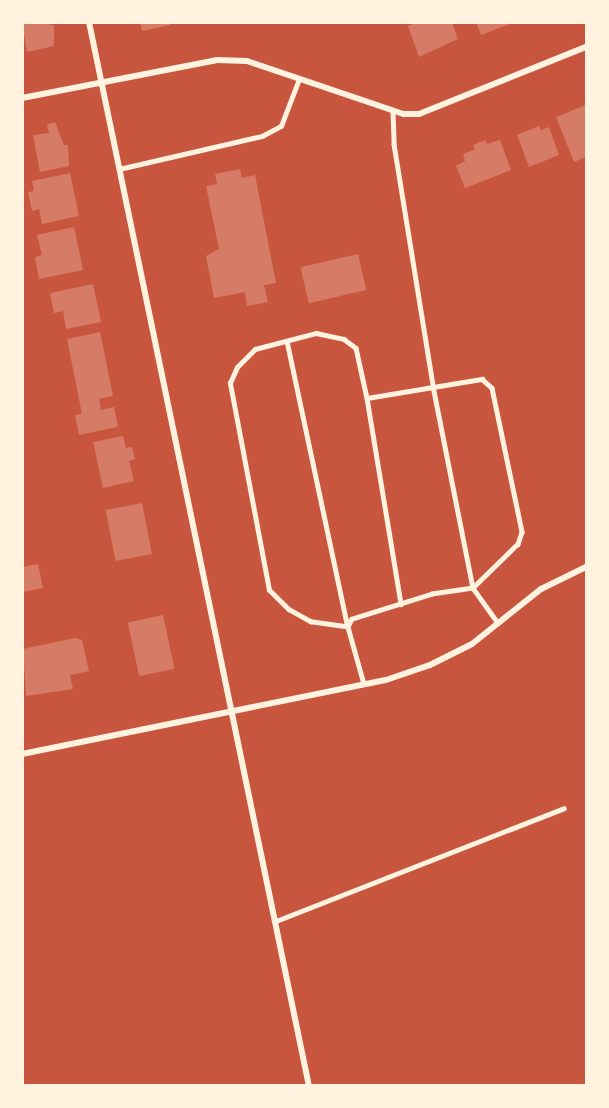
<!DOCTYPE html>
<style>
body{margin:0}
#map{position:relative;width:609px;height:1108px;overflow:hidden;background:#c8553d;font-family:Cabin,sans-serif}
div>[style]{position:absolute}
.building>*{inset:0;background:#d67c66;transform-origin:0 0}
.service>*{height:4.5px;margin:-2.25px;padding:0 2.25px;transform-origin:2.25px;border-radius:2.25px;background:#fff3e0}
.minor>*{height:6px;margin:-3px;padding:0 3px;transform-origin:3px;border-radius:3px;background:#fff3e0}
span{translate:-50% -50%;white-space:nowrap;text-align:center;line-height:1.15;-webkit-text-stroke:5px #fff3e0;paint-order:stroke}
.frame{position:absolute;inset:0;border:24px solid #fff3e0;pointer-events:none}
</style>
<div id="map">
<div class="building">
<div style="clip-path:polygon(22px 22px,54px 25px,54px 46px,27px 52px)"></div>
<div style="clip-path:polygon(140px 22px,169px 22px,170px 25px,142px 31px)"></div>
<div style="clip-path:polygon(418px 22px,452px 22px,458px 39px,419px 57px,408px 26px)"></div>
<div style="clip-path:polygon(476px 22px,512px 22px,512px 23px,481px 35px)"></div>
<div style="clip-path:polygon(586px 105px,586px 157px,574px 162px,556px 117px)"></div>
<div style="clip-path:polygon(55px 122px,64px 145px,68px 145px,69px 166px,40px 172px,33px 135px,49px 133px,47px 124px)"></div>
<div style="clip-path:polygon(539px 126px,541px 130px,549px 127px,559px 155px,529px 167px,517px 135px)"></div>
<div style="clip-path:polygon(485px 140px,487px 144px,500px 140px,511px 170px,465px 188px,456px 166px,465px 161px,463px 154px,475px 149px,473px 145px)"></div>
<div style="clip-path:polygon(240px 169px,242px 178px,255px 175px,276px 283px,264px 285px,268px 302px,247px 306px,245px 292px,214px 298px,206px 256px,219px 249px,206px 186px,217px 184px,215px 174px)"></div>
<div style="clip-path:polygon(70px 173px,79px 216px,42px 224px,39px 209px,32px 211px,28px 192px,34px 191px,32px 181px)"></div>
<div style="clip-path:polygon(74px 227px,83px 270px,39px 279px,35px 257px,42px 255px,37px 235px)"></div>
<div style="left:358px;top:254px;width:37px;height:59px;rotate:77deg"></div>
<div style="clip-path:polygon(93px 284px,101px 322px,66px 329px,63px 311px,54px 313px,50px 293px)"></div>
<div style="clip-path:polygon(100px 332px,113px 396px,99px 399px,101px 410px,114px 407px,118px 427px,79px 435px,75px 415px,82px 414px,67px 339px)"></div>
<div style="clip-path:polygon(123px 436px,126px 448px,132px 447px,135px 459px,129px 461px,134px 481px,103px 488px,93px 442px)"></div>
<div style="left:142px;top:503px;width:52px;height:37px;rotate:79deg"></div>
<div style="clip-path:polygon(38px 564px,43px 588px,22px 592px,22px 567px)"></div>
<div style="left:163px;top:615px;width:55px;height:36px;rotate:78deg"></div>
<div style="clip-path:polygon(75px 638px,82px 640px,89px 671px,70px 675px,73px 689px,26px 696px,23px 649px)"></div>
</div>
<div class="service">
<div style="left:393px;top:111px;width:33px;rotate:88deg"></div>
<div style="left:394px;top:144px;width:245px;rotate:80.8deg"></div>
<div style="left:433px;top:386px;width:206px;rotate:78.8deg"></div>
<div style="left:473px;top:588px;width:43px;rotate:54.5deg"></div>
<div style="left:119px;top:169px;width:147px;rotate:-13deg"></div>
<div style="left:262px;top:136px;width:21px;rotate:-28deg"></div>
<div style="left:281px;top:126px;width:50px;rotate:-69deg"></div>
<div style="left:287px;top:341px;width:292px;rotate:78deg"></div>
<div style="left:348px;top:627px;width:37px;rotate:-172deg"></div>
<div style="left:311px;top:622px;width:25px;rotate:-151deg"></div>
<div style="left:289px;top:610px;width:28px;rotate:-135deg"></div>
<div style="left:269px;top:590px;width:211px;rotate:-100.7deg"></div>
<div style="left:230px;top:383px;width:17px;rotate:-66deg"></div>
<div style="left:237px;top:367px;width:25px;rotate:-45deg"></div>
<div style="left:255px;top:349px;width:63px;rotate:-14.7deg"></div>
<div style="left:316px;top:333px;width:29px;rotate:12deg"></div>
<div style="left:344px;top:339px;width:15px;rotate:37deg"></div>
<div style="left:356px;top:348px;width:51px;rotate:77.6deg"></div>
<div style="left:367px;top:398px;width:117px;rotate:-9.4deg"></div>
<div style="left:482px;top:379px;width:13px;rotate:42deg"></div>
<div style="left:492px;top:388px;width:147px;rotate:78.2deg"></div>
<div style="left:522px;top:532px;width:13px;rotate:108deg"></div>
<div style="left:518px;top:544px;width:63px;rotate:135.6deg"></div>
<div style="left:473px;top:588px;width:41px;rotate:171.7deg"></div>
<div style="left:432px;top:594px;width:84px;rotate:162.6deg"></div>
<div style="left:352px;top:619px;width:9px;rotate:117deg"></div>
<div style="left:348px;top:627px;width:59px;rotate:74.3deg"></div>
<div style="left:367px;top:398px;width:209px;rotate:80.6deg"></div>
<div style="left:276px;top:921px;width:309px;rotate:-21.4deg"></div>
</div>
<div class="minor">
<div style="left:89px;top:22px;width:1087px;rotate:78.32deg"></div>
<div style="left:22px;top:98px;width:199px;rotate:-11deg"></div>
<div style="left:217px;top:60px;width:30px;rotate:2deg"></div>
<div style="left:247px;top:61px;width:166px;rotate:18.7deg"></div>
<div style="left:404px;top:114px;width:15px"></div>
<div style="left:419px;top:114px;width:180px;rotate:-21.9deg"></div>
<div style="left:22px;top:754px;width:371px;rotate:-11.5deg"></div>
<div style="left:386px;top:680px;width:46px;rotate:-18.8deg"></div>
<div style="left:430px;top:665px;width:47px;rotate:-26.6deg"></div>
<div style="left:472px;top:644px;width:88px;rotate:-38.6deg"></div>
<div style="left:541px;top:589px;width:50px;rotate:-26.1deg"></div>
</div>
<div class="frame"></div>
</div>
